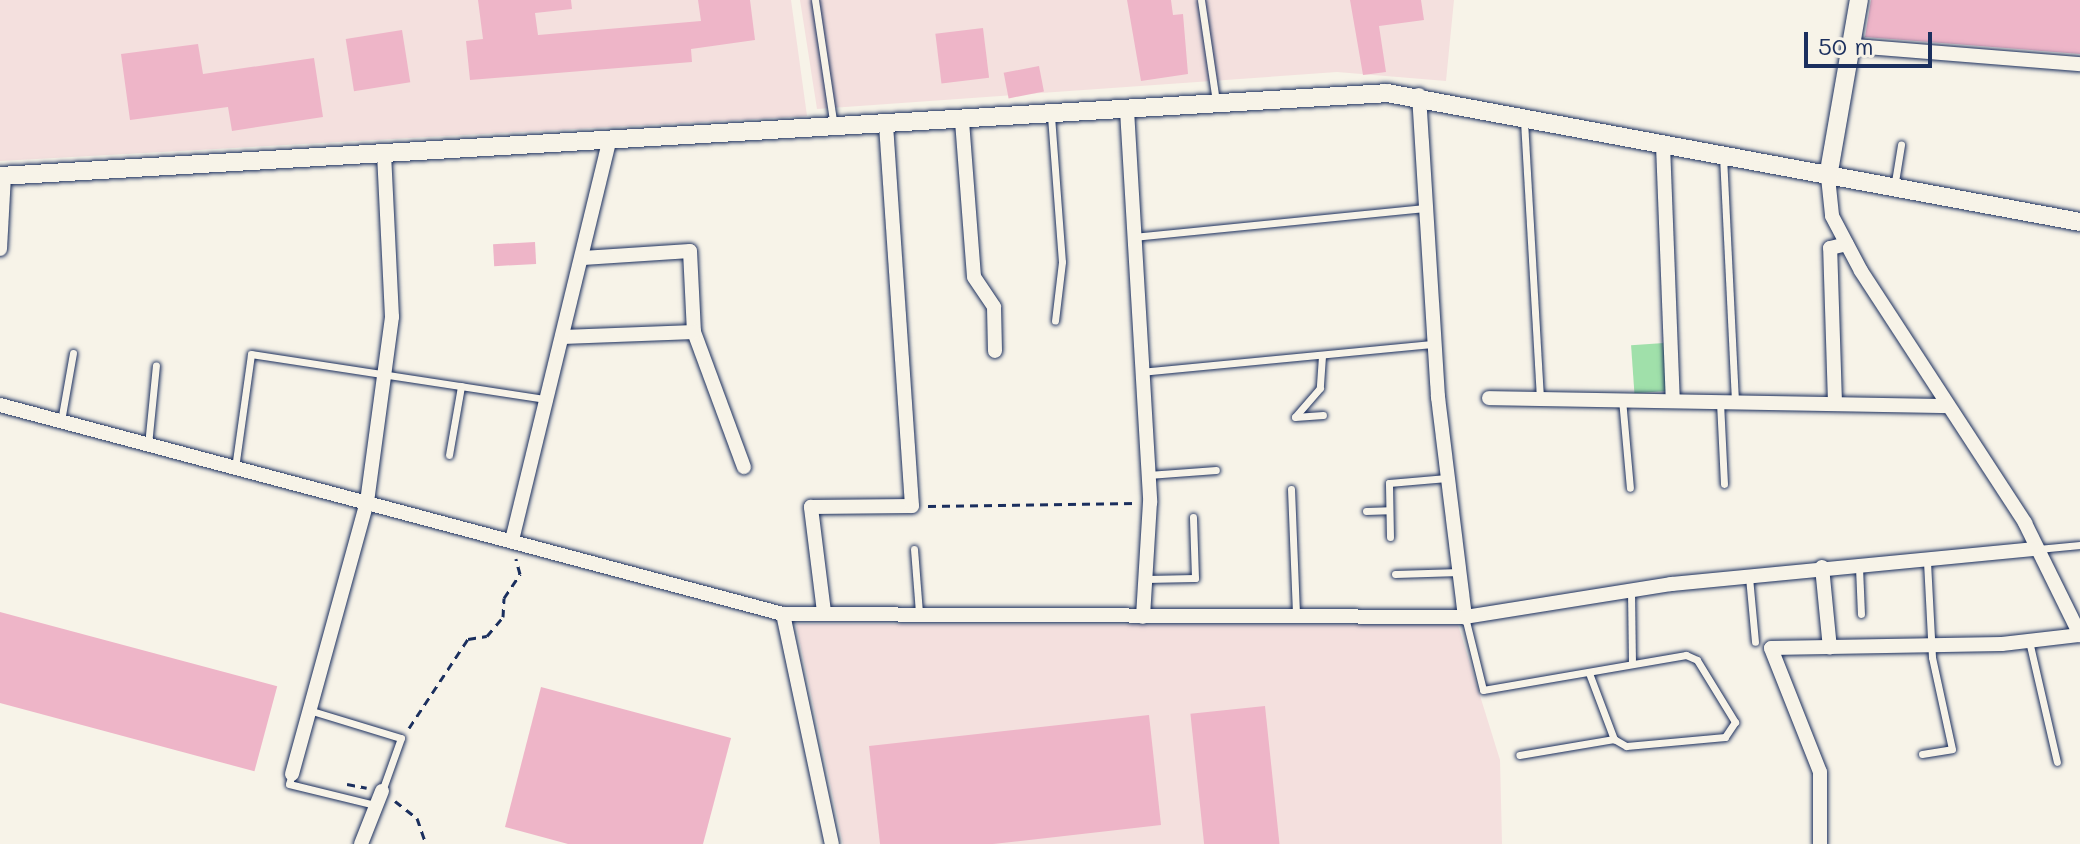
<!DOCTYPE html>
<style>
body{margin:0}
#map{position:relative;width:2080px;height:844px;overflow:hidden;background:#f7f3e8;font-family:Mali,sans-serif}
div>[style]{position:absolute}
.built>*{inset:0;background:#f4e0de}
.green>*{inset:0;background:#a0e0aa;transform-origin:0 0}
.building>*{inset:0;background:#eeb5c8;transform-origin:0 0}
.path>*{height:3px;margin-top:-1.5px;transform-origin:0;background:repeating-linear-gradient(90deg,#1b2f5e 0 8px,transparent 0 14px)}
.roads{filter:drop-shadow(0 0 2px #1b2f5e) drop-shadow(0 0 2px #1b2f5e)}
.service>*{height:7px;margin:-3.5px;padding:0 3.5px;transform-origin:3.5px;border-radius:3.5px;background:#f7f3e8}
.minor>*{height:14px;margin:-7px;padding:0 7px;transform-origin:7px;border-radius:7px;background:#f7f3e8}
.tertiary>*{height:18px;margin:-9px;padding:0 9px;transform-origin:9px;border-radius:9px;background:#f7f3e8}
span{translate:-50% -50%;white-space:nowrap;text-align:center;line-height:1.15;-webkit-text-stroke:6px #f7f3e8;paint-order:stroke}
.scale{position:absolute;left:1804px;top:32px;width:128px;height:36px;box-sizing:border-box;border:4px solid #1b2f5e;border-top:0;padding-left:10px;font-size:24px;line-height:28px;white-space:nowrap;color:#1b2f5e;-webkit-text-stroke:6px #f7f3e8;paint-order:stroke}
</style>
<div id="map">
<div class="built">
<div style="clip-path:polygon(0 0,791px 0,807px 116px,0 161px)"></div>
<div style="clip-path:polygon(800px 0,1454px 0,1446px 81px,1337px 72px,817px 109px)"></div>
<div style="clip-path:polygon(796px 624px,1458px 625px,1500px 760px,1502px 844px,843px 844px)"></div>
</div>
<div class="green">
<div style="left:1664px;top:343px;width:48px;height:33px;rotate:86deg"></div>
</div>
<div class="building">
<div style="clip-path:polygon(478px 0,571px 0,572px 9px,535px 13px,538px 35px,701px 21px,698px 0,750px 0,755px 40px,691px 49px,692px 62px,470px 80px,466px 41px,483px 39px)"></div>
<div style="clip-path:polygon(1127px 0,1171px 0,1173px 15px,1183px 14px,1188px 74px,1141px 81px)"></div>
<div style="clip-path:polygon(1350px 0,1421px 0,1424px 20px,1379px 26px,1386px 72px,1363px 75px)"></div>
<div style="clip-path:polygon(1871px 0,2080px 0,2080px 54px,1865px 37px)"></div>
<div style="left:983px;top:28px;width:50px;height:48px;rotate:83deg"></div>
<div style="left:402px;top:30px;width:53px;height:57px;rotate:81deg"></div>
<div style="clip-path:polygon(198px 44px,203px 74px,314px 58px,323px 117px,232px 131px,228px 107px,130px 120px,121px 54px)"></div>
<div style="left:1039px;top:66px;width:26px;height:36px;rotate:79deg"></div>
<div style="left:535px;top:242px;width:22px;height:42px;rotate:87deg"></div>
<div style="left:0;top:612px;width:287px;height:88px;rotate:15deg"></div>
<div style="clip-path:polygon(541px 687px,731px 738px,703px 844px,568px 844px,505px 827px)"></div>
<div style="left:1265px;top:706px;width:139px;height:75px;rotate:84deg"></div>
<div style="clip-path:polygon(1149px 715px,1161px 825px,993px 844px,880px 844px,869px 746px)"></div>
</div>
<div class="path">
<div style="left:928px;top:506px;width:208px;rotate:-0.8deg"></div>
<div style="left:409px;top:728px;width:107px;rotate:-56.5deg"></div>
<div style="left:468px;top:639px;width:19px;rotate:-9deg"></div>
<div style="left:487px;top:636px;width:25px;rotate:-50deg"></div>
<div style="left:503px;top:617px;width:19px;rotate:-87deg"></div>
<div style="left:504px;top:598px;width:29px;rotate:-56deg"></div>
<div style="left:520px;top:574px;width:16px;rotate:-105deg"></div>
<div style="left:347px;top:784px;width:20px;rotate:11deg"></div>
<div style="left:395px;top:801px;width:28px;rotate:38deg"></div>
<div style="left:417px;top:818px;width:28px;rotate:71deg"></div>
</div>
<div class="roads">
<div class="service">
<div style="left:815px;top:0;width:128px;rotate:81.5deg"></div>
<div style="left:1201px;top:0;width:102px;rotate:81.6deg"></div>
<div style="left:1051px;top:116px;width:146px;rotate:85.7deg"></div>
<div style="left:1062px;top:262px;width:59px;rotate:96.8deg"></div>
<div style="left:1524px;top:121px;width:277px;rotate:86.7deg"></div>
<div style="left:1723px;top:156px;width:245px;rotate:87.2deg"></div>
<div style="left:1894px;top:188px;width:44px;rotate:-80.8deg"></div>
<div style="left:1134px;top:237px;width:294px;rotate:-5.7deg"></div>
<div style="left:1322px;top:356px;width:32px;rotate:94deg"></div>
<div style="left:1320px;top:388px;width:38px;rotate:131deg"></div>
<div style="left:1295px;top:417px;width:28px;rotate:-4deg"></div>
<div style="left:1141px;top:372px;width:294px;rotate:-5.5deg"></div>
<div style="left:1622px;top:399px;width:89px;rotate:84.9deg"></div>
<div style="left:1720px;top:402px;width:82px;rotate:87.2deg"></div>
<div style="left:61px;top:421px;width:69px;rotate:-80deg"></div>
<div style="left:148px;top:445px;width:80px;rotate:-84.3deg"></div>
<div style="left:449px;top:455px;width:70px;rotate:-80.1deg"></div>
<div style="left:235px;top:468px;width:115px;rotate:-82deg"></div>
<div style="left:251px;top:354px;width:298px;rotate:8.7deg"></div>
<div style="left:1148px;top:475px;width:68px;rotate:-4.2deg"></div>
<div style="left:1291px;top:489px;width:125px;rotate:87.7deg"></div>
<div style="left:1366px;top:511px;width:23px;rotate:-2deg"></div>
<div style="left:1390px;top:537px;width:54px;rotate:-91.1deg"></div>
<div style="left:1389px;top:483px;width:58px;rotate:-4.9deg"></div>
<div style="left:914px;top:549px;width:64px;rotate:85.5deg"></div>
<div style="left:2038px;top:549px;width:42px;rotate:-5.4deg"></div>
<div style="left:1859px;top:567px;width:47px;rotate:87.6deg"></div>
<div style="left:1395px;top:574px;width:65px;rotate:-1.8deg"></div>
<div style="left:1749px;top:577px;width:65px;rotate:84.7deg"></div>
<div style="left:1146px;top:579px;width:49px;rotate:-1.2deg"></div>
<div style="left:1195px;top:578px;width:61px;rotate:-91.9deg"></div>
<div style="left:1631px;top:591px;width:73px;rotate:89.2deg"></div>
<div style="left:1465px;top:617px;width:75px;rotate:76.1deg"></div>
<div style="left:1483px;top:690px;width:206px;rotate:-9.8deg"></div>
<div style="left:1686px;top:655px;width:12px;rotate:24deg"></div>
<div style="left:1697px;top:660px;width:73px;rotate:58.5deg"></div>
<div style="left:1735px;top:722px;width:18px;rotate:124deg"></div>
<div style="left:1725px;top:737px;width:99px;rotate:174.8deg"></div>
<div style="left:1626px;top:746px;width:14px;rotate:-150deg"></div>
<div style="left:1614px;top:739px;width:96px;rotate:170.4deg"></div>
<div style="left:2029px;top:641px;width:124px;rotate:77deg"></div>
<div style="left:1589px;top:673px;width:71px;rotate:69.3deg"></div>
<div style="left:312px;top:711px;width:93px;rotate:16.9deg"></div>
<div style="left:401px;top:738px;width:56px;rotate:109.7deg"></div>
<div style="left:1922px;top:754px;width:30px;rotate:-9deg"></div>
<div style="left:1952px;top:749px;width:94px;rotate:-102.3deg"></div>
<div style="left:1932px;top:657px;width:96px;rotate:-93deg"></div>
<div style="left:292px;top:774px;width:10px;rotate:107deg"></div>
<div style="left:289px;top:784px;width:89px;rotate:13.7deg"></div>
</div>
<div class="minor">
<div style="left:1855px;top:46px;width:226px;rotate:4.6deg"></div>
<div style="left:1419px;top:95px;width:303px;rotate:86.4deg"></div>
<div style="left:1438px;top:397px;width:222px;rotate:83deg"></div>
<div style="left:1127px;top:110px;width:393px;rotate:86.6deg"></div>
<div style="left:1150px;top:502px;width:115px;rotate:93.5deg"></div>
<div style="left:962px;top:121px;width:156px;rotate:85.6deg"></div>
<div style="left:974px;top:277px;width:36px;rotate:56deg"></div>
<div style="left:994px;top:307px;width:44px;rotate:88.7deg"></div>
<div style="left:1663px;top:145px;width:255px;rotate:87.8deg"></div>
<div style="left:1828px;top:177px;width:39px;rotate:84deg"></div>
<div style="left:1832px;top:216px;width:62px;rotate:62.2deg"></div>
<div style="left:1861px;top:271px;width:301px;rotate:56.9deg"></div>
<div style="left:2025px;top:523px;width:125px;rotate:63.8deg"></div>
<div style="left:0;top:249px;width:73px;rotate:-86.9deg"></div>
<div style="left:583px;top:258px;width:107px;rotate:-3.7deg"></div>
<div style="left:690px;top:251px;width:81px;rotate:87.2deg"></div>
<div style="left:694px;top:332px;width:144px;rotate:69.7deg"></div>
<div style="left:563px;top:337px;width:131px;rotate:-2.2deg"></div>
<div style="left:1489px;top:398px;width:459px;rotate:1deg"></div>
<div style="left:1835px;top:403px;width:155px;rotate:-91.8deg"></div>
<div style="left:1830px;top:248px;width:17px;rotate:-13deg"></div>
<div style="left:0;top:405px;width:810px;rotate:14.95deg"></div>
<div style="left:783px;top:614px;width:682px;rotate:0.25deg"></div>
<div style="left:1465px;top:617px;width:209px;rotate:-9.1deg"></div>
<div style="left:1671px;top:584px;width:367px;rotate:-5.5deg"></div>
<div style="left:512px;top:540px;width:411px;rotate:-76.3deg"></div>
<div style="left:1822px;top:567px;width:81px;rotate:84.4deg"></div>
<div style="left:824px;top:612px;width:106px;rotate:-97.1deg"></div>
<div style="left:811px;top:507px;width:101px;rotate:-0.6deg"></div>
<div style="left:912px;top:506px;width:383px;rotate:-93.9deg"></div>
<div style="left:783px;top:614px;width:235px;rotate:78deg"></div>
<div style="left:292px;top:774px;width:282px;rotate:-74.6deg"></div>
<div style="left:367px;top:502px;width:187px;rotate:-82.3deg"></div>
<div style="left:392px;top:317px;width:164px;rotate:-92.8deg"></div>
<div style="left:361px;top:844px;width:57px;rotate:-68.4deg"></div>
<div style="left:1820px;top:844px;width:72px;rotate:-90deg"></div>
<div style="left:1820px;top:772px;width:133px;rotate:-111.6deg"></div>
<div style="left:1771px;top:648px;width:231px;rotate:-1deg"></div>
<div style="left:2002px;top:644px;width:79px;rotate:-6.6deg"></div>
</div>
<div class="tertiary">
<div style="left:0;top:176px;width:1389px;rotate:-3.42deg"></div>
<div style="left:1387px;top:93px;width:705px;rotate:10.54deg"></div>
<div style="left:1828px;top:177px;width:180px;rotate:-80.1deg"></div>
</div>
</div>
<div class="scale">50 m</div>
</div>
